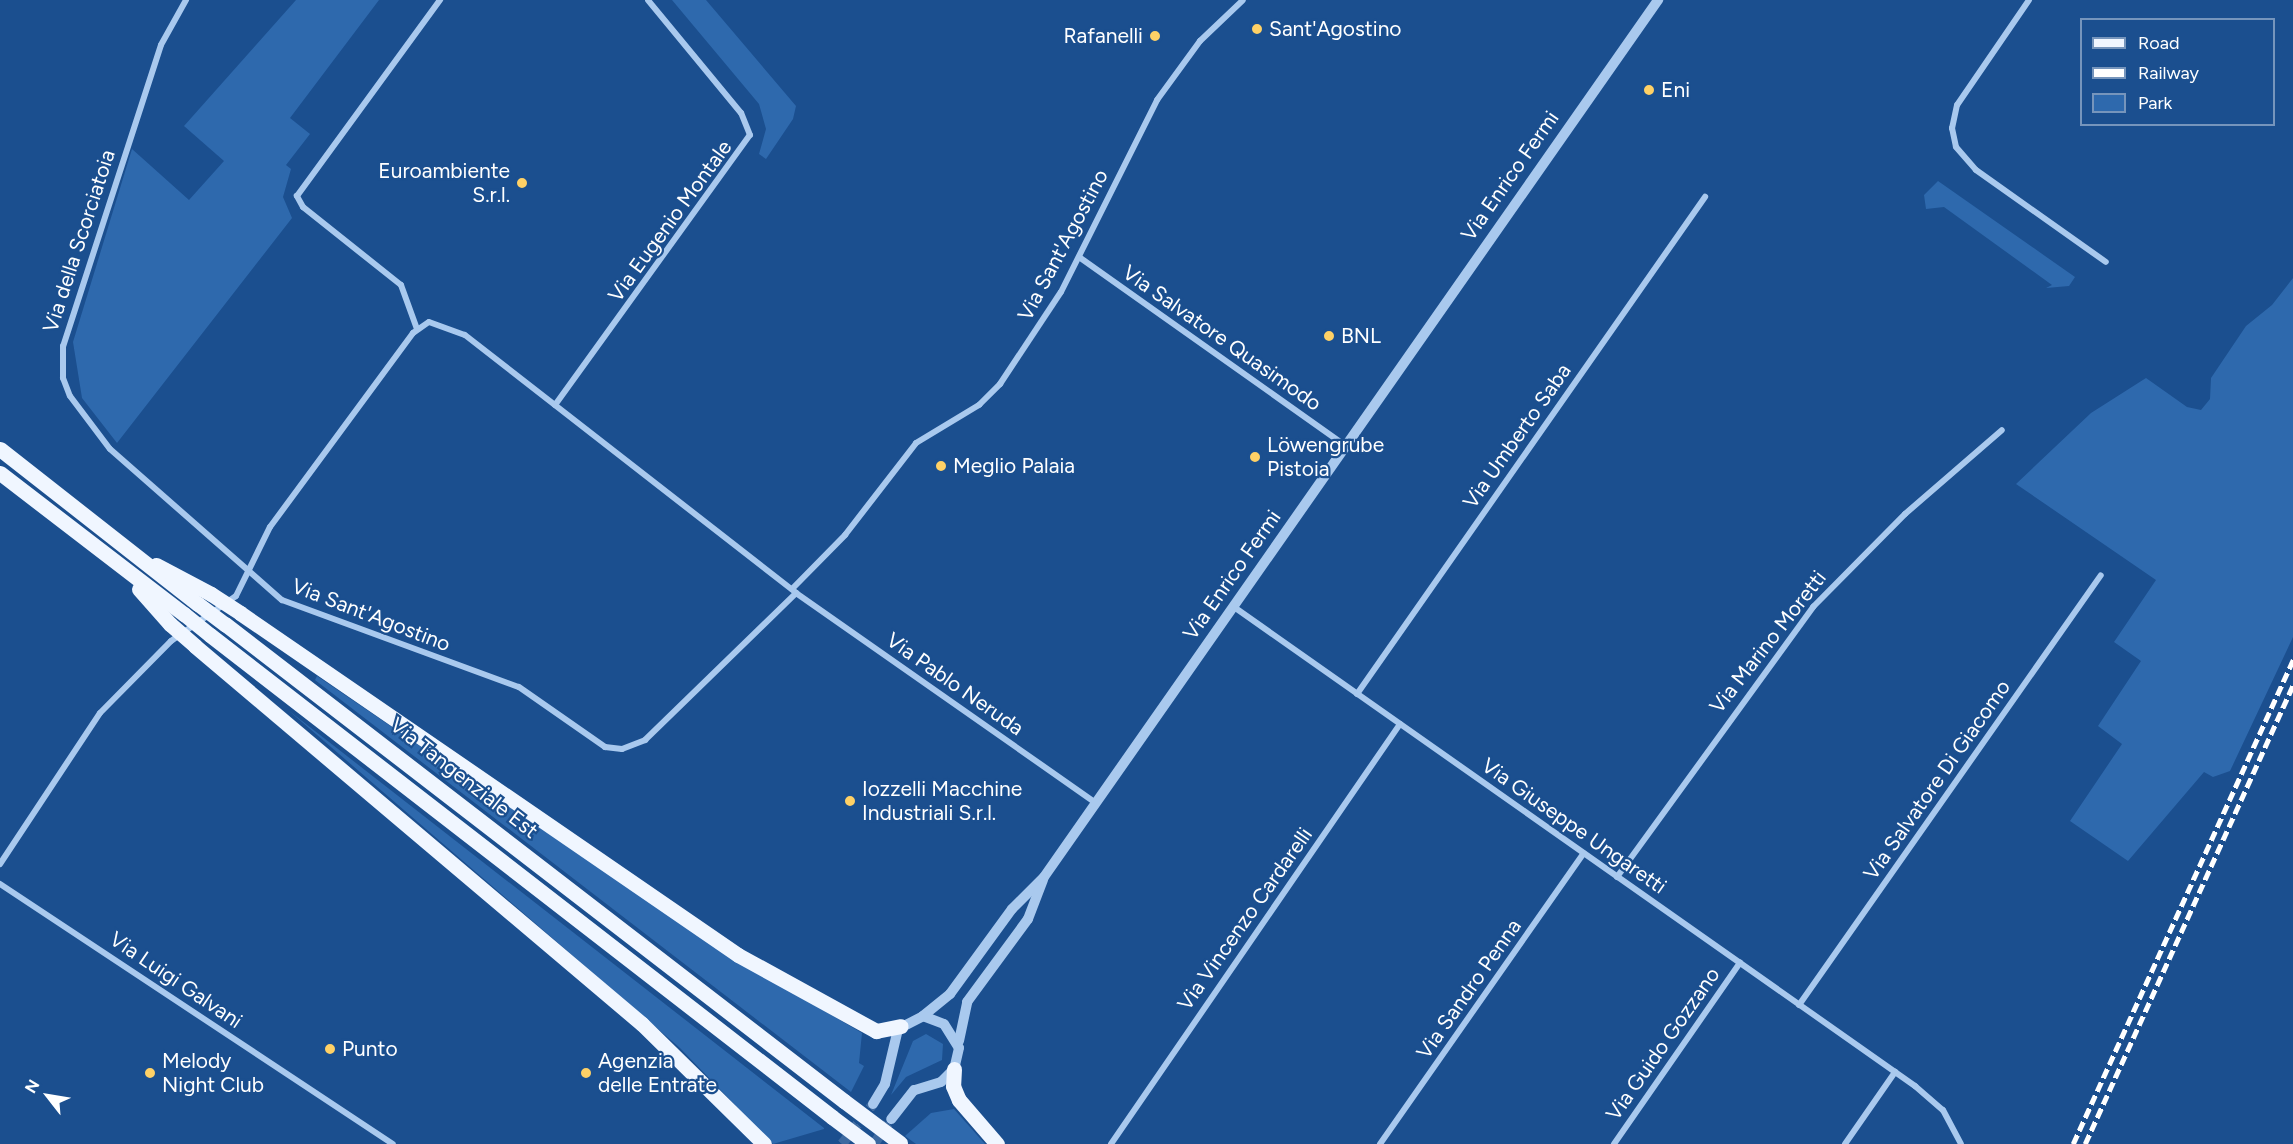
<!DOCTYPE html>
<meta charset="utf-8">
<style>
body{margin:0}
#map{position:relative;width:2293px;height:1144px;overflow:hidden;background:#1b4f8f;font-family:Figtree,sans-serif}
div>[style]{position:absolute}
.green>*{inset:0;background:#2e69ad}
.tertiary-tunnel>*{height:10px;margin-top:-5px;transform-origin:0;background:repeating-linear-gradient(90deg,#3d69a0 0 10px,transparent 0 15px)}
.minor>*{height:6px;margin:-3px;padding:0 3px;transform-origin:3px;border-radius:3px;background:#a9c9ee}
.tertiary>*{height:10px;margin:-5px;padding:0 5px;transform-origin:5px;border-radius:5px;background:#a9c9ee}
.primary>*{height:15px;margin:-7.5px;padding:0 7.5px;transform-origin:7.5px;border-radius:7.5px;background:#f0f6ff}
.rail>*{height:4.5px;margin-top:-2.25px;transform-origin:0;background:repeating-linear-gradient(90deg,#fff 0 10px,transparent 0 14.5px)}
.primary-bridge>*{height:15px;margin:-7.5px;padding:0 7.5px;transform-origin:7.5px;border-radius:7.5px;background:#f0f6ff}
.dots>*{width:16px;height:16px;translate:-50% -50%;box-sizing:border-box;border:3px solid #1b4f8f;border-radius:50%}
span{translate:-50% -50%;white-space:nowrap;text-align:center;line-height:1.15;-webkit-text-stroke:4.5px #1b4f8f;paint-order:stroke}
.poi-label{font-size:21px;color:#fff}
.left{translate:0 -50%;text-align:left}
.right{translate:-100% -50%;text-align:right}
.street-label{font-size:21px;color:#fff}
.legend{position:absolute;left:2080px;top:18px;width:195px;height:108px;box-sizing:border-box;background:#1b4f8f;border:2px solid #7695bc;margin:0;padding:8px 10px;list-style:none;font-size:18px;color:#fff}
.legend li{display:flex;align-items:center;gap:12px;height:30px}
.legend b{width:30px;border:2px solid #7695bc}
.north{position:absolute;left:18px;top:1066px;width:60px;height:60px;-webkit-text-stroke:4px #1b4f8f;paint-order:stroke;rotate:301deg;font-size:16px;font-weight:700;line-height:24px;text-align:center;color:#fff}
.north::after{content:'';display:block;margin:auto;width:21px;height:27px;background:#fff;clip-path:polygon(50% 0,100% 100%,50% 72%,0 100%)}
</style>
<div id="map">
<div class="green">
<div style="clip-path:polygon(296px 0,379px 0,290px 118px,310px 134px,286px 165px,291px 169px,283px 197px,292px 218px,117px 443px,82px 398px,73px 342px,132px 149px,189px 200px,224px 161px,184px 126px)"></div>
<div style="clip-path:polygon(672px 0,706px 0,796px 106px,793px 119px,766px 159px,759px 154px,766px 129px,759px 104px)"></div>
<div style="clip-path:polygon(1938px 181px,2075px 277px,2069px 286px,2046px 288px,2052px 285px,1944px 207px,1926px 209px,1924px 195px)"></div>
<div style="clip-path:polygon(2293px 278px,2293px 637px,2230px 771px,2213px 777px,2204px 772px,2128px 861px,2070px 821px,2122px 744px,2098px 726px,2141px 661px,2114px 642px,2156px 580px,2016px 484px,2091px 413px,2146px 378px,2187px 407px,2201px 410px,2210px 399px,2211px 378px,2246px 326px,2272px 305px)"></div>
<div style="clip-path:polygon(317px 676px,715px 947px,862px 1033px,859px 1063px,864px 1066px,851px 1092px,315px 680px)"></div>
<div style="clip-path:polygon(288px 710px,824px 1128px,824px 1129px,773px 1144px,680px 1048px)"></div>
<div style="clip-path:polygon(926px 1034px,943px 1044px,942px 1060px,906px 1077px,891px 1095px,913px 1041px)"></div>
<div style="clip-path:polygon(954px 1109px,985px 1144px,916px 1144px,905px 1136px,931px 1113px)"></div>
</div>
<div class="tertiary-tunnel">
<div style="left:842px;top:1144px;width:51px;rotate:-52.2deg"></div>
<div style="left:874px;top:1144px;width:30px;rotate:-56deg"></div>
</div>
<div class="minor">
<div style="left:186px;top:0;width:51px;rotate:119.1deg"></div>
<div style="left:161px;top:45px;width:317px;rotate:108deg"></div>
<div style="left:63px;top:346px;width:32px;rotate:90deg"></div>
<div style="left:63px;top:378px;width:19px;rotate:69deg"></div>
<div style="left:70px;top:396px;width:66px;rotate:53deg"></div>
<div style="left:110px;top:449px;width:229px;rotate:41.3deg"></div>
<div style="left:282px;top:600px;width:252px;rotate:20.2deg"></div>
<div style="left:519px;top:687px;width:105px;rotate:34.9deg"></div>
<div style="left:605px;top:747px;width:17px;rotate:7deg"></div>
<div style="left:622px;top:749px;width:25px;rotate:-21deg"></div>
<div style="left:645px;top:740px;width:211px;rotate:-44.2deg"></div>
<div style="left:2029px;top:0;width:127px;rotate:124.4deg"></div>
<div style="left:1957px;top:105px;width:24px;rotate:102deg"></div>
<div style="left:1952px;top:128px;width:19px;rotate:78deg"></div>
<div style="left:1956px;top:147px;width:30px;rotate:49deg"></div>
<div style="left:1976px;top:170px;width:159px;rotate:35.3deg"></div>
<div style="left:1079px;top:257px;width:327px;rotate:35.3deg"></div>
<div style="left:417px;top:329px;width:47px;rotate:-110deg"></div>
<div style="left:401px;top:285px;width:125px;rotate:-141.5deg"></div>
<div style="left:303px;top:207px;width:13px;rotate:-119deg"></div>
<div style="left:297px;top:196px;width:243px;rotate:-53.9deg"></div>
<div style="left:555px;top:405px;width:333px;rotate:-54.2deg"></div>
<div style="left:750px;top:135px;width:24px;rotate:-112deg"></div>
<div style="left:741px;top:113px;width:146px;rotate:-129.5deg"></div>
<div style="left:792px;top:589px;width:76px;rotate:-45.5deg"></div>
<div style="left:845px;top:535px;width:116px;rotate:-52.3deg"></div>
<div style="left:916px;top:443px;width:74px;rotate:-31.1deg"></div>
<div style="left:979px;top:405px;width:30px;rotate:-45deg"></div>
<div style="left:1000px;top:384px;width:110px;rotate:-56.5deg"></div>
<div style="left:1061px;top:292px;width:215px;rotate:-63.4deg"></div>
<div style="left:1157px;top:100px;width:73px;rotate:-53.9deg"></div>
<div style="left:1200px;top:41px;width:59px;rotate:-43.6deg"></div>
<div style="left:1234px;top:607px;width:833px;rotate:35.12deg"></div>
<div style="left:1915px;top:1086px;width:37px;rotate:41deg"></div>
<div style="left:1943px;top:1110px;width:38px;rotate:62deg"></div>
<div style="left:1357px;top:694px;width:607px;rotate:-55deg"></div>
<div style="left:0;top:864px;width:181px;rotate:-56.5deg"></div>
<div style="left:100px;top:713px;width:101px;rotate:-45.4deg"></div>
<div style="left:171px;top:641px;width:79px;rotate:-34.7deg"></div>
<div style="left:236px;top:596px;width:77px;rotate:-63.8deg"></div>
<div style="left:270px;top:527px;width:241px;rotate:-53.6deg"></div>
<div style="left:413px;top:333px;width:19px;rotate:-35deg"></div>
<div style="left:429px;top:322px;width:38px;rotate:20deg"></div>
<div style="left:465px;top:335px;width:420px;rotate:37.9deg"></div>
<div style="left:796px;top:593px;width:366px;rotate:35deg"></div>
<div style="left:1617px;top:877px;width:334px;rotate:-54deg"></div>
<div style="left:1813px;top:607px;width:131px;rotate:-45.3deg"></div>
<div style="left:1905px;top:514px;width:128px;rotate:-40.9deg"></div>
<div style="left:0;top:884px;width:471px;rotate:33.5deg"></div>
<div style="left:1799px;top:1005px;width:525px;rotate:-54.92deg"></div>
<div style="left:1111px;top:1144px;width:510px;rotate:-55.47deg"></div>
<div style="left:1380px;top:1144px;width:355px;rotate:-55deg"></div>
<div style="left:1614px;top:1144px;width:221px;rotate:-55.2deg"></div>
<div style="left:1845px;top:1144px;width:88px;rotate:-55.2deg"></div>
</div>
<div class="tertiary">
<div style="left:923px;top:1016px;width:35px;rotate:-39deg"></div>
<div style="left:950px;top:994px;width:105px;rotate:-53.9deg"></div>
<div style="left:1012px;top:909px;width:45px;rotate:-45deg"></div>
<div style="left:1044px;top:877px;width:1071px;rotate:-55deg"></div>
<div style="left:959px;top:1041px;width:40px;rotate:-78deg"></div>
<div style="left:967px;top:1002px;width:103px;rotate:-53.7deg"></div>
<div style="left:1028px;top:919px;width:42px;rotate:-69deg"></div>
<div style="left:873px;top:1104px;width:23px;rotate:-59deg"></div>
<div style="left:885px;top:1084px;width:57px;rotate:-76.7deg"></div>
<div style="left:898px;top:1029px;width:28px;rotate:-27deg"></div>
<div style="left:923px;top:1016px;width:22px;rotate:21deg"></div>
<div style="left:944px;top:1024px;width:28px;rotate:58deg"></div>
<div style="left:959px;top:1048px;width:22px;rotate:103deg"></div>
<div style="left:954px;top:1069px;width:18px;rotate:135deg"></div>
<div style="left:941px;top:1082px;width:28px;rotate:163deg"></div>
<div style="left:914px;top:1090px;width:37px;rotate:128deg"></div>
</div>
<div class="primary">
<div style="left:0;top:449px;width:251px;rotate:38.1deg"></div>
<div style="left:0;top:473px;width:232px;rotate:37.5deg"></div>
<div style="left:156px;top:565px;width:62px;rotate:27.8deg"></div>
<div style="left:139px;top:589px;width:47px;rotate:48.5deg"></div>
<div style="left:240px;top:613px;width:604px;rotate:34.48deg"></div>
<div style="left:738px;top:955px;width:158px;rotate:28.8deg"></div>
<div style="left:876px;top:1031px;width:25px;rotate:-11deg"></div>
<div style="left:225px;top:624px;width:781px;rotate:37.62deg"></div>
<div style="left:210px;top:635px;width:787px;rotate:37.77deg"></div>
<div style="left:195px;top:646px;width:585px;rotate:40.22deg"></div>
<div style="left:642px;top:1024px;width:171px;rotate:44.5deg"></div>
<div style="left:954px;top:1069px;width:17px;rotate:93deg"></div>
<div style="left:953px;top:1086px;width:15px;rotate:67deg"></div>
<div style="left:959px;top:1100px;width:58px;rotate:49.2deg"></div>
</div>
<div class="rail">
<div style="left:2073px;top:1144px;width:532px;rotate:-65.56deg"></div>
<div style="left:2085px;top:1144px;width:504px;rotate:-65.62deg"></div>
</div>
<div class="primary-bridge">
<div style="left:211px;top:594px;width:35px;rotate:33deg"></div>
<div style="left:198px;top:604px;width:34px;rotate:37deg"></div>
<div style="left:184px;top:614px;width:33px;rotate:39deg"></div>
<div style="left:170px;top:624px;width:33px;rotate:41deg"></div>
<div style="left:844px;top:1101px;width:70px;rotate:36.9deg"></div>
<div style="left:832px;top:1117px;width:45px;rotate:36.9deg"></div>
</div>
<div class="dots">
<div style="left:1257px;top:29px;background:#ffd166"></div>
<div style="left:1155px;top:36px;background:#ffd166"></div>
<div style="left:1649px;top:90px;background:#ffd166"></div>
<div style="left:522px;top:183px;background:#ffd166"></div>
<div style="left:1329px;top:336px;background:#ffd166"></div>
<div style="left:1255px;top:457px;background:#ffd166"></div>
<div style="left:941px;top:466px;background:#ffd166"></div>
<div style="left:850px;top:801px;background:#ffd166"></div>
<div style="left:330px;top:1049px;background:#ffd166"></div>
<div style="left:150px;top:1073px;background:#ffd166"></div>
<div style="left:586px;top:1073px;background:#ffd166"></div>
</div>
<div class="poi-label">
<span class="left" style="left:1269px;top:29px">Sant'Agostino</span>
<span class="right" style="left:1143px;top:36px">Rafanelli</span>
<span class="left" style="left:1661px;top:90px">Eni</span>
<span class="right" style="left:510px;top:183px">Euroambiente<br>S.r.l.</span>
<span class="left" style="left:1341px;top:336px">BNL</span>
<span class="left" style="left:1267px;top:457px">Löwengrube<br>Pistoia</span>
<span class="left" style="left:953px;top:466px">Meglio Palaia</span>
<span class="left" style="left:862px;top:801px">Iozzelli Macchine<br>Industriali S.r.l.</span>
<span class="left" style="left:342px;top:1049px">Punto</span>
<span class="left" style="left:162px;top:1073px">Melody<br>Night Club</span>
<span class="left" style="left:598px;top:1073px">Agenzia<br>delle Entrate</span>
</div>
<div class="street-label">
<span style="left:1510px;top:176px;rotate:-55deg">Via Enrico Fermi</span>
<span style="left:670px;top:221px;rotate:-54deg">Via Eugenio Montale</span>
<span style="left:79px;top:241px;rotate:-72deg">Via della Scorciatoia</span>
<span style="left:1063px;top:245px;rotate:-62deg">Via Sant'Agostino</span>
<span style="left:1222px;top:338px;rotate:35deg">Via Salvatore Quasimodo</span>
<span style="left:1517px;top:436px;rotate:-55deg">Via Umberto Saba</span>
<span style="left:1232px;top:575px;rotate:-55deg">Via Enrico Fermi</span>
<span style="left:371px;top:615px;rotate:21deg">Via Sant'Agostino</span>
<span style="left:1768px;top:642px;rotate:-52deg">Via Marino Moretti</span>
<span style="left:955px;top:684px;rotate:35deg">Via Pablo Neruda</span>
<span style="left:464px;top:778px;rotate:38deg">Via Tangenziale Est</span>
<span style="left:1937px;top:780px;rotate:-55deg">Via Salvatore Di Giacomo</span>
<span style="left:1574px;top:826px;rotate:35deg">Via Giuseppe Ungaretti</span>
<span style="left:1245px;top:919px;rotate:-55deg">Via Vincenzo Cardarelli</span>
<span style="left:176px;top:980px;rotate:34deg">Via Luigi Galvani</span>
<span style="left:1469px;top:989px;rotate:-55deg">Via Sandro Penna</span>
<span style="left:1663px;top:1044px;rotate:-55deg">Via Guido Gozzano</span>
</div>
<ul class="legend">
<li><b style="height:8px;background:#f0f6ff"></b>Road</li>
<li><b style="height:8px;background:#fff"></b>Railway</li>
<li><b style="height:16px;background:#2e69ad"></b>Park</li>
</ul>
<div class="north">N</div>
</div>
